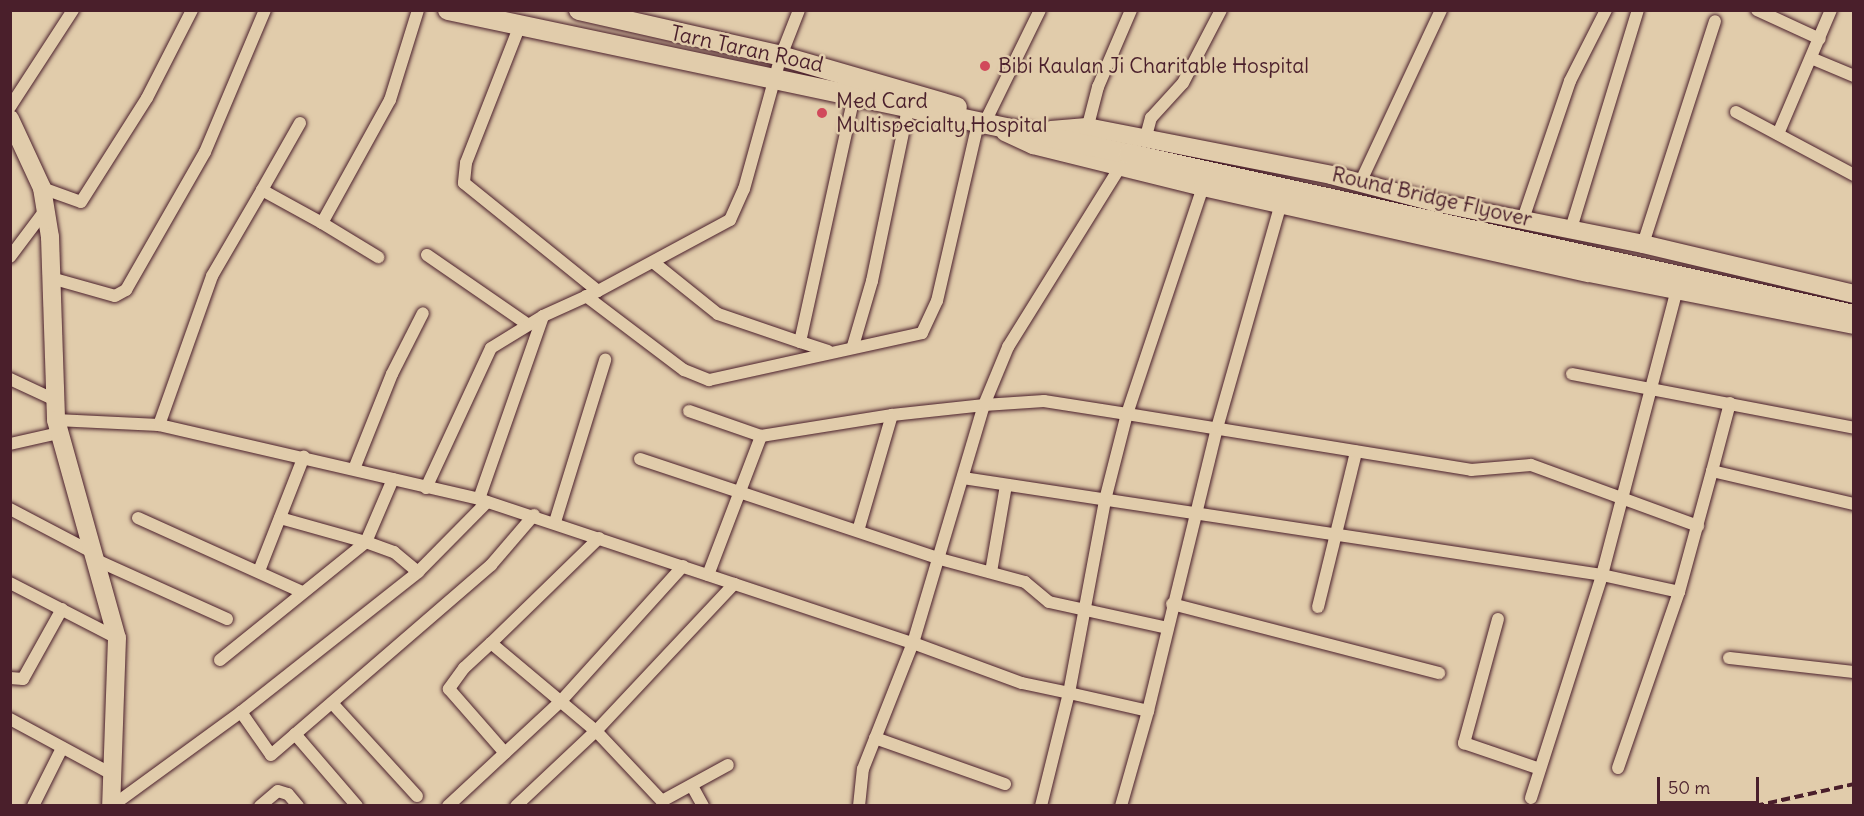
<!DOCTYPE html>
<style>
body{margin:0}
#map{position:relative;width:1864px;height:816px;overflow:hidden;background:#e1ccab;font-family:Delius,sans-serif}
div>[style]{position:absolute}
.roads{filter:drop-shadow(0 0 2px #4a1f2b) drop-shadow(0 0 2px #4a1f2b)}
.street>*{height:12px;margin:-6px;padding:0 6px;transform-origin:6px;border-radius:6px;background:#e1ccab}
.secondary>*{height:18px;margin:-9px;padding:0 9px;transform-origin:9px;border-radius:9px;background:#e1ccab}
.primary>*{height:20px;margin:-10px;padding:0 10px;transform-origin:10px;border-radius:10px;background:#e1ccab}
.rail>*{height:4px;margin-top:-2px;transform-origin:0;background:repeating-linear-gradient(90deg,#4a1f2b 0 9px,transparent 0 13.5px)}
.dots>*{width:16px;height:16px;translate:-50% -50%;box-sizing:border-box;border:3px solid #e1ccab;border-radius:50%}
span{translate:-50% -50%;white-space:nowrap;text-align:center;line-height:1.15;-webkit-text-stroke:5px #e1ccab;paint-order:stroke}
.street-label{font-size:21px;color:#4a1f2b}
.poi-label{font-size:21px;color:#4a1f2b}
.left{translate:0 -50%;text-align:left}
.frame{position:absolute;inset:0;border:12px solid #4a1f2b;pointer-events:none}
.scale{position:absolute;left:1657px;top:777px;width:102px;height:27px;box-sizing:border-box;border:3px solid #4a1f2b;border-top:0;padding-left:8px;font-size:18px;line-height:21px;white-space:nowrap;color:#4a1f2b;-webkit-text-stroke:4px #e1ccab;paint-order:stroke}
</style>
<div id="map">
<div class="roads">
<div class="street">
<div style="left:1757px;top:10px;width:69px;rotate:24.7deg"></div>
<div style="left:520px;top:25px;width:148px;rotate:111.4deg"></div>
<div style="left:466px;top:163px;width:20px;rotate:96deg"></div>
<div style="left:464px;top:183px;width:172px;rotate:38.9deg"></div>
<div style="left:1811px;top:58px;width:47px;rotate:22.7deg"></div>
<div style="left:10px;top:107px;width:116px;rotate:-57deg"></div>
<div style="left:1736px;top:112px;width:134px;rotate:28.1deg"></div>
<div style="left:988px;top:116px;width:118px;rotate:-63.9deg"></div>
<div style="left:1086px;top:133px;width:48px;rotate:-75.4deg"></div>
<div style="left:1098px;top:87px;width:84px;rotate:-66.8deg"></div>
<div style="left:1778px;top:134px;width:135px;rotate:-66.9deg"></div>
<div style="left:1145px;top:140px;width:23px;rotate:-75deg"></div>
<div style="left:1151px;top:118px;width:47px;rotate:-47.6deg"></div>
<div style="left:1183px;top:83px;width:82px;rotate:-62.5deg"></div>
<div style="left:1360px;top:183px;width:191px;rotate:-64.9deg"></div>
<div style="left:42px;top:188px;width:41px;rotate:19.7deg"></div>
<div style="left:81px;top:202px;width:123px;rotate:-57.6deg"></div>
<div style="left:147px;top:98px;width:99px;rotate:-62.9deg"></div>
<div style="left:262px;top:190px;width:77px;rotate:-60.4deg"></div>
<div style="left:1522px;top:222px;width:149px;rotate:-71.2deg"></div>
<div style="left:1570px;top:81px;width:80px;rotate:-63.1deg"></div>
<div style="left:322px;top:223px;width:66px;rotate:31.3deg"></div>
<div style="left:1570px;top:232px;width:232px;rotate:-73deg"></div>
<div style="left:1643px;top:244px;width:234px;rotate:-72.1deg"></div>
<div style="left:427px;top:255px;width:121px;rotate:34.6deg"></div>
<div style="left:10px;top:257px;width:60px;rotate:-53.1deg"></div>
<div style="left:653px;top:262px;width:83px;rotate:38.7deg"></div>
<div style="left:718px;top:314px;width:87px;rotate:18.9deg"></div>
<div style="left:51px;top:278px;width:66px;rotate:15.7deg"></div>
<div style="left:115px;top:296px;width:13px;rotate:-29deg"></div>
<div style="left:126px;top:290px;width:159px;rotate:-60.2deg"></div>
<div style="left:205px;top:152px;width:154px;rotate:-67.1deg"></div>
<div style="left:586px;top:296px;width:123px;rotate:37.1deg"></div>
<div style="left:684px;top:370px;width:27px;rotate:22deg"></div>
<div style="left:709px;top:380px;width:218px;rotate:-12.4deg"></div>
<div style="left:922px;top:333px;width:35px;rotate:-65deg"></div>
<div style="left:937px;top:301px;width:182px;rotate:-77deg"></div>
<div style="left:853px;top:346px;width:68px;rotate:-73.7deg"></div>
<div style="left:872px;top:281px;width:177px;rotate:-78.2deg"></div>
<div style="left:828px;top:351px;width:29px;rotate:-162deg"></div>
<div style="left:800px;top:342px;width:252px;rotate:-77.6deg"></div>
<div style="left:1572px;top:374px;width:287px;rotate:10.8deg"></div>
<div style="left:10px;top:379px;width:50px;rotate:25deg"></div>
<div style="left:1730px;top:403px;width:70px;rotate:104.8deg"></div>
<div style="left:1712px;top:471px;width:146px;rotate:13.1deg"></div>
<div style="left:689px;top:411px;width:76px;rotate:19.1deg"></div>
<div style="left:56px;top:420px;width:103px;rotate:2.8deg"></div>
<div style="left:159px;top:425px;width:328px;rotate:13deg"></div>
<div style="left:479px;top:499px;width:457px;rotate:18.4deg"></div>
<div style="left:913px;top:643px;width:248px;rotate:-73.4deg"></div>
<div style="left:984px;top:405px;width:60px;rotate:-3.8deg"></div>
<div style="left:1044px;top:401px;width:84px;rotate:8.9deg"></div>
<div style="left:1127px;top:414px;width:239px;rotate:-71.5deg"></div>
<div style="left:159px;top:425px;width:158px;rotate:-70.4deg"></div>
<div style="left:212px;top:276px;width:99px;rotate:-59.8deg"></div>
<div style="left:262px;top:190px;width:68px;rotate:28.8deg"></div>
<div style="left:322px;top:223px;width:141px;rotate:-61.1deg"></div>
<div style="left:390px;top:100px;width:94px;rotate:-72.7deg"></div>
<div style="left:10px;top:444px;width:50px;rotate:-12.7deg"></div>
<div style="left:640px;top:459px;width:316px;rotate:18.4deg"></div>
<div style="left:940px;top:559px;width:88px;rotate:15.1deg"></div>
<div style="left:1025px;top:582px;width:31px;rotate:40deg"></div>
<div style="left:1049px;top:602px;width:121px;rotate:12.4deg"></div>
<div style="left:354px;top:469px;width:102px;rotate:-68.2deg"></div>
<div style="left:392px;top:374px;width:68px;rotate:-63.1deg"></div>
<div style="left:963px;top:478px;width:646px;rotate:8.63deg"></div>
<div style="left:1602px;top:575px;width:295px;rotate:-75.3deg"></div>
<div style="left:393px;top:479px;width:69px;rotate:113.2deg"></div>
<div style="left:366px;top:542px;width:30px;rotate:20deg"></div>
<div style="left:394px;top:552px;width:31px;rotate:40deg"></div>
<div style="left:426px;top:488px;width:154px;rotate:-65.1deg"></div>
<div style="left:491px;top:348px;width:61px;rotate:-31.6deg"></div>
<div style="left:543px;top:316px;width:60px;rotate:-24.4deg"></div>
<div style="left:598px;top:291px;width:150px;rotate:-28.3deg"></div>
<div style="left:730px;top:220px;width:34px;rotate:-66deg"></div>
<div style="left:744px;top:189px;width:138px;rotate:-74.5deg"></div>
<div style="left:781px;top:56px;width:49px;rotate:-68.6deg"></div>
<div style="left:479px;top:499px;width:194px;rotate:-70.7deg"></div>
<div style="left:10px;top:509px;width:93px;rotate:27.7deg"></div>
<div style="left:138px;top:518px;width:180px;rotate:24.3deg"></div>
<div style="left:280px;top:518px;width:89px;rotate:15.6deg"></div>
<div style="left:555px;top:522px;width:170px;rotate:-72.8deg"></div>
<div style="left:858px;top:531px;width:121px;rotate:-73.7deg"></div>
<div style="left:599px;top:538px;width:151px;rotate:135.8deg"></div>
<div style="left:491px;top:643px;width:137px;rotate:40deg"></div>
<div style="left:596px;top:731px;width:96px;rotate:46.7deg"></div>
<div style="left:662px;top:801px;width:75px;rotate:-28.6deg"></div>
<div style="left:94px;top:559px;width:146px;rotate:24.3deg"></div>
<div style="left:259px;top:571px;width:123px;rotate:-68.6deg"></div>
<div style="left:991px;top:572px;width:88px;rotate:-80.2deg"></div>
<div style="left:708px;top:575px;width:149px;rotate:-69.1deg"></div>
<div style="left:761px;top:436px;width:133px;rotate:-9.1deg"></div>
<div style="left:892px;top:415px;width:93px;rotate:-6.2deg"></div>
<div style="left:984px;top:405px;width:63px;rotate:-67.5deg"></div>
<div style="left:1008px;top:347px;width:212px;rotate:-58.1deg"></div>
<div style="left:10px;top:583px;width:120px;rotate:27.2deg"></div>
<div style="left:1172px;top:604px;width:276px;rotate:14.5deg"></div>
<div style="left:1318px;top:607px;width:160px;rotate:-76.2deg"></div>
<div style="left:1498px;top:619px;width:129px;rotate:105.3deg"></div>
<div style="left:1464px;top:743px;width:80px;rotate:18.9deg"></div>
<div style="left:491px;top:643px;width:37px;rotate:137deg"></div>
<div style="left:464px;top:668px;width:26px;rotate:126deg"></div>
<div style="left:449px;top:689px;width:85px;rotate:48.8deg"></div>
<div style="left:1729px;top:658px;width:126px;rotate:6.4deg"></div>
<div style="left:220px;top:660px;width:188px;rotate:-38.9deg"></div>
<div style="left:10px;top:678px;width:13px;rotate:4deg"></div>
<div style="left:23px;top:679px;width:80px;rotate:-60.9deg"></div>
<div style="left:332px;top:703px;width:126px;rotate:47.6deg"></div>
<div style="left:241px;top:712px;width:52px;rotate:55.1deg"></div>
<div style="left:271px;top:755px;width:291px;rotate:-40.8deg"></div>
<div style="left:491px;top:565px;width:66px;rotate:-49.3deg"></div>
<div style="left:10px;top:719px;width:114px;rotate:28.4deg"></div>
<div style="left:295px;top:734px;width:95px;rotate:49.3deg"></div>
<div style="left:875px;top:738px;width:138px;rotate:19.5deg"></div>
<div style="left:1618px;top:768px;width:186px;rotate:-70.9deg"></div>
<div style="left:692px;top:786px;width:23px;rotate:61deg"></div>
<div style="left:1531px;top:798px;width:234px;rotate:-72.3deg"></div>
<div style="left:1602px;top:575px;width:79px;rotate:12.4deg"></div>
<div style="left:1679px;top:592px;width:125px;rotate:-74.7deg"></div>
<div style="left:33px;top:806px;width:65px;rotate:-63.4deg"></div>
<div style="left:112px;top:806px;width:160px;rotate:-36.1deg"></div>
<div style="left:241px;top:712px;width:226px;rotate:-38.3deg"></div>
<div style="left:418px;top:572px;width:98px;rotate:-45.4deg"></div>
<div style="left:260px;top:806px;width:23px;rotate:-40deg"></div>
<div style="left:278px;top:791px;width:10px;rotate:17deg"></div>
<div style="left:288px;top:794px;width:16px;rotate:50deg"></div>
<div style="left:448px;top:806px;width:154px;rotate:-42.9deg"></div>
<div style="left:561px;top:701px;width:182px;rotate:-47.9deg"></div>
<div style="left:516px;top:806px;width:110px;rotate:-43.2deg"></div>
<div style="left:596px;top:731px;width:202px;rotate:-46.8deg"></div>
<div style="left:859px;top:806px;width:37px;rotate:-84deg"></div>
<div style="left:863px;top:769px;width:136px;rotate:-68.4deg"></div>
<div style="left:913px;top:643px;width:116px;rotate:20.2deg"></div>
<div style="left:1022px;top:683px;width:48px;rotate:12deg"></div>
<div style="left:1069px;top:693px;width:196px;rotate:-79.4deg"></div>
<div style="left:1105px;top:500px;width:89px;rotate:-75.7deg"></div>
<div style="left:1127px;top:414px;width:349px;rotate:9.2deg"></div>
<div style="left:1471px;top:470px;width:60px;rotate:-4.8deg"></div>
<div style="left:1531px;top:465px;width:178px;rotate:20.1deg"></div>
<div style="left:1041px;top:806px;width:116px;rotate:-76.1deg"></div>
<div style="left:1069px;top:693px;width:81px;rotate:12.8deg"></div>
<div style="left:1148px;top:711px;width:291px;rotate:-76.3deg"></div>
<div style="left:1217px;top:428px;width:234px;rotate:-74.1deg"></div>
<div style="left:1121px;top:806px;width:99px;rotate:-74.1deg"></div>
</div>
<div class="secondary">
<div style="left:10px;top:119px;width:76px;rotate:65.1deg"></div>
<div style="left:42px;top:188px;width:50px;rotate:80.7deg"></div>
<div style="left:50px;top:237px;width:183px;rotate:88.1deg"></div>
<div style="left:56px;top:420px;width:226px;rotate:74.4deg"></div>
<div style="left:117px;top:638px;width:168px;rotate:92deg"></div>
<div style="left:1051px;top:130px;width:36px;rotate:-5deg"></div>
<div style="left:1087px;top:127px;width:249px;rotate:11.1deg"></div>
<div style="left:1331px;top:175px;width:106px;rotate:14.8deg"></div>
<div style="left:1433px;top:202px;width:214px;rotate:11.3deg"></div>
<div style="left:1643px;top:244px;width:217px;rotate:13.3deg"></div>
<div style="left:1005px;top:132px;width:31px;rotate:25deg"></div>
<div style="left:1033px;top:145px;width:175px;rotate:13.9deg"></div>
<div style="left:1203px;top:187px;width:395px;rotate:12.6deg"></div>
<div style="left:1589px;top:273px;width:270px;rotate:11.1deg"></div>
</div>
<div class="primary">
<div style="left:448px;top:10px;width:696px;rotate:11.94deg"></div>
<div style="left:1129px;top:154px;width:743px;rotate:12.52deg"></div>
<div style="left:579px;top:10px;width:207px;rotate:12.8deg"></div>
<div style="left:781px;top:56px;width:183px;rotate:16.2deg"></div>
</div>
</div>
<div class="rail">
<div style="left:1755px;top:806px;width:101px;rotate:-12.5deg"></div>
</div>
<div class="dots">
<div style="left:985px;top:66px;background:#d1495b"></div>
<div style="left:822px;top:113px;background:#d1495b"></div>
</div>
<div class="street-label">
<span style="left:747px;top:49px;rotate:12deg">Tarn Taran Road</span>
<span style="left:1432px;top:197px;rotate:13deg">Round Bridge Flyover</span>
</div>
<div class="poi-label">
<span class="left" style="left:998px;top:66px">Bibi Kaulan Ji Charitable Hospital</span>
<span class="left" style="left:836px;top:113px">Med Card<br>Multispecialty Hospital</span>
</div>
<div class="frame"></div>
<div class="scale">50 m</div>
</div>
